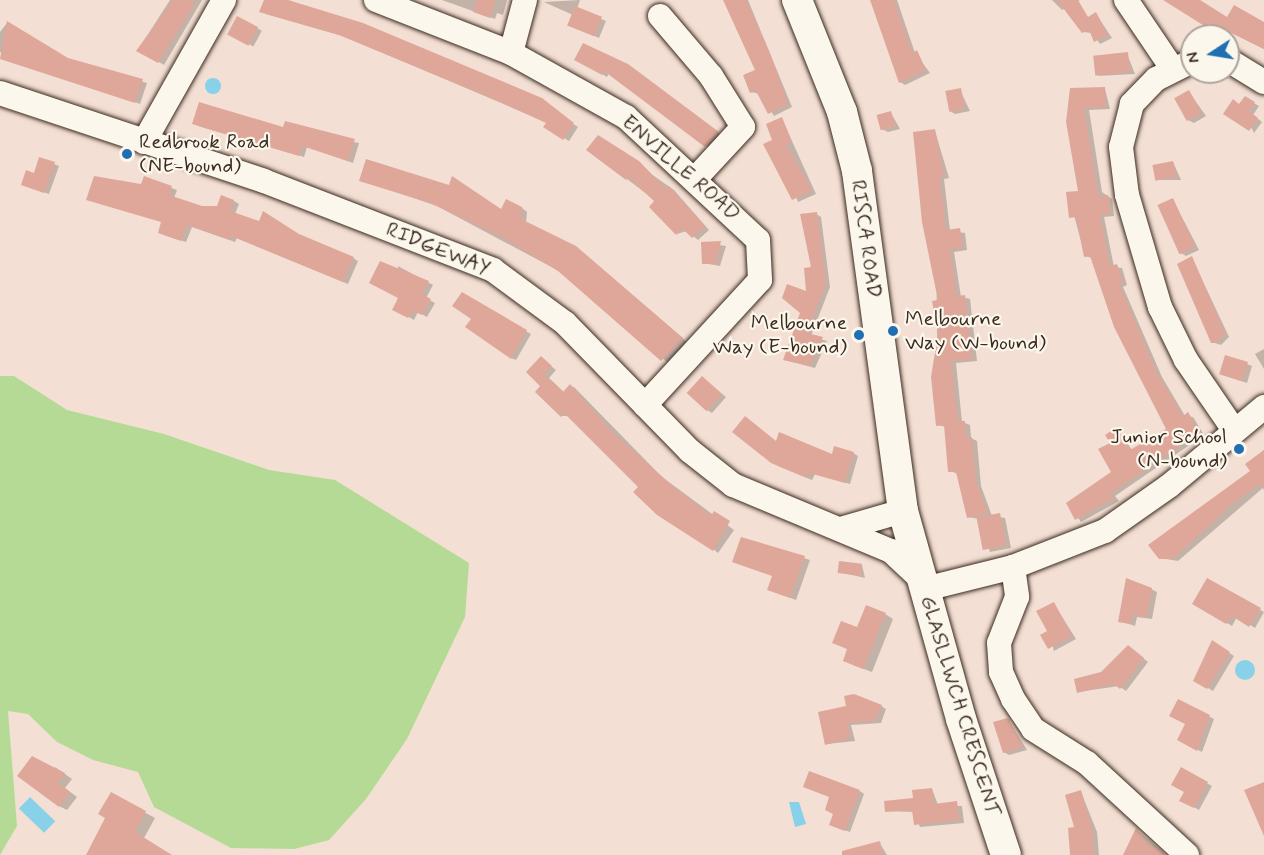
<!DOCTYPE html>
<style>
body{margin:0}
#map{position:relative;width:1264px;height:855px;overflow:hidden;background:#f3dfd3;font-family:Mynerve,sans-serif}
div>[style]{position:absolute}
.green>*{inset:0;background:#b5da95}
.water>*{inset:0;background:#88d1e9;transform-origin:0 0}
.round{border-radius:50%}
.shadow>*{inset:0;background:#0003;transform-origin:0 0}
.building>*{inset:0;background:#dfa799;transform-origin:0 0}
.roads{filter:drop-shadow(0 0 2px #3b2a1e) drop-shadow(0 0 2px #3b2a1e)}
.minor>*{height:24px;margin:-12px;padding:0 12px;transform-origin:12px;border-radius:12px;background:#fbf7ec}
.major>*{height:30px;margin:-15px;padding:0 15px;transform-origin:15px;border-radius:15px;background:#fbf7ec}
.dots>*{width:16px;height:16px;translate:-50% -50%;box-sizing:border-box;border:3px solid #fbf7ec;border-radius:50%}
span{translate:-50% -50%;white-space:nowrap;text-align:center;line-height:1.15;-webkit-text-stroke:4.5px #fbf7ec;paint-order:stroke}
.poi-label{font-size:21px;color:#3b2a1e}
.left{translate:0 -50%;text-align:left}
.right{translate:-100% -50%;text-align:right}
.street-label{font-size:21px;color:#3b2a1e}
.north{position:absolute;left:1180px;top:24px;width:60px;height:60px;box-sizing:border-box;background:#fbf7ec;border:2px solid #aea59a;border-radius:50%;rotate:258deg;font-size:16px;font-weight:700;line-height:24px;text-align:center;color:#3b2a1e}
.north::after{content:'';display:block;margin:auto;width:21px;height:27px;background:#1f6fb2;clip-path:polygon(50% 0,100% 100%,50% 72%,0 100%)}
</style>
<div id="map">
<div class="green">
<div style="clip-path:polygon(0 376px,14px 376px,67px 410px,164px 434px,269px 470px,335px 480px,469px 563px,465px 617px,407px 739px,366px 799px,329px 840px,294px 849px,231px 848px,154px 807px,138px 772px,93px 760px,57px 742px,28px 714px,8px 711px,17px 826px,0 855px)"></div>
</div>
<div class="water">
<div class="round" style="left:205px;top:78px;width:16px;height:16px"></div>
<div class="round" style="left:1235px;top:660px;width:20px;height:20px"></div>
<div style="left:30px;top:797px;width:35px;height:16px;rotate:44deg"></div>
<div style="clip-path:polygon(789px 802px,799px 802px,806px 824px,795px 827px)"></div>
</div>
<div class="shadow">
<div style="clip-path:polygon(170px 0,202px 0,164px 65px,138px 50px)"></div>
<div style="clip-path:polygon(265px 0,288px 0,515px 87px,578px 127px,569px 141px,545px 127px,548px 123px,346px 37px,266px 14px)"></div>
<div style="clip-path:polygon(442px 0,507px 0,503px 15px,497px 13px,495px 19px)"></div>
<div style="clip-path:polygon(580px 0,577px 9px,606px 21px,599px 38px,574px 27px,573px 15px,544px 2px)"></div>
<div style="clip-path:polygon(727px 0,748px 0,792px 107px,774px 116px,760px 94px,751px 92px,757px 71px)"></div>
<div style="clip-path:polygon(871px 0,897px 0,915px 53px,930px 73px,905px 85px,900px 82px)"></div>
<div style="clip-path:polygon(1052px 0,1080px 0,1062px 10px)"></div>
<div style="clip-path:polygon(1169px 0,1193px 0,1228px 19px,1264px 24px,1264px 49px,1222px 28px,1219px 33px)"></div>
<div style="clip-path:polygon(1096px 14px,1112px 38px,1100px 44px,1092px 33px,1083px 32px)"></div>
<div style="left:238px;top:18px;width:27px;height:18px;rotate:28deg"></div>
<div style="clip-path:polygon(7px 23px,68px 60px,147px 83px,140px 104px,0 52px,0 32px)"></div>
<div style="clip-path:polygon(1127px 54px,1135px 74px,1097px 76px)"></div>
<div style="clip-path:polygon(576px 59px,633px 68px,723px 136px,711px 149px,609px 73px,607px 77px)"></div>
<div style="clip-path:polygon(1105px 89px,1110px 109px,1089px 110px,1102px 192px,1112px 199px,1114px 216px,1104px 217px,1114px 267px,1122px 268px,1127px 285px,1123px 287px,1162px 377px,1185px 416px,1193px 417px,1204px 435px,1115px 496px,1119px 501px,1081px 522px,1068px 504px,1113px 473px,1117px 429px,1132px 450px,1168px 430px,1092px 258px,1085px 256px,1068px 193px,1080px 192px,1068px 122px)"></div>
<div style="clip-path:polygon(960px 90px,970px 111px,955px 114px,950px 111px)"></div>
<div style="clip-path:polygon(1189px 92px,1206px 116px,1194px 123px,1188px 120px)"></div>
<div style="clip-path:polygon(1245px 98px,1259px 106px,1253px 115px,1262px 122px,1254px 133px,1240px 105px)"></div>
<div style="clip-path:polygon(891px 113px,900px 129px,888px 132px,882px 129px)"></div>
<div style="clip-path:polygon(782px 119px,816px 194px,798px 202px,774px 140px)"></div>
<div style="clip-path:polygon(198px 126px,284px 129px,359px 143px,353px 163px,307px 147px,304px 157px)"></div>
<div style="clip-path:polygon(935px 131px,949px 178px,944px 179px,950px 231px,965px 233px,967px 250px,954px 252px,961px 297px,970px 299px,977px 361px,956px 363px,962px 422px,970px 425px,971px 438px,977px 441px,981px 486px,992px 516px,1005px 518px,1011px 548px,990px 552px,979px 519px,968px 517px,958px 474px,950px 471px,946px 427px,938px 425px)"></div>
<div style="clip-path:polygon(598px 137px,674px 190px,709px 230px,698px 240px,687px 231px,677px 234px,656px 201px,627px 179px)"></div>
<div style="clip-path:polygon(1173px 162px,1181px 180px,1157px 180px)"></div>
<div style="clip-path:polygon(54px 164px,59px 166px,49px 194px,28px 187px,35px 175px)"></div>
<div style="clip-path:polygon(144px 178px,177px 190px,174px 198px,201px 207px,218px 208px,221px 197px,234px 201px,239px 204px,235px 214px,353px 258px,358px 261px,348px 284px,237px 238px,235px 242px,192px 227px,186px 242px,164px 235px,163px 222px,88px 199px,142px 186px)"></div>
<div style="clip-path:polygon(361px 180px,502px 211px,522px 208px,527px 212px,526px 223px,581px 251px,687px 342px,667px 362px,559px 271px,437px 206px)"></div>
<div style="clip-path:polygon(1173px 200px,1199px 250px,1186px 256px,1181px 253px)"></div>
<div style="clip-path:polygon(816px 214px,821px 217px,830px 287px,811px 336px,827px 341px,815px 368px,785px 360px,808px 293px)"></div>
<div style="clip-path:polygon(703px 243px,726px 246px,720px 266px,703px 263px)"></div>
<div style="clip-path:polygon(1192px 258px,1229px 337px,1221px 345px,1212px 342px)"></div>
<div style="clip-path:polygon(398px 266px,433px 285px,426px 298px,435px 303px,427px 317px,418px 312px,414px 320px,394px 309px,400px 298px)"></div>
<div style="clip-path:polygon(462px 294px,531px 334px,516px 360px,511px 358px)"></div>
<div style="clip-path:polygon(1264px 349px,1264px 369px,1255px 354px)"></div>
<div style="clip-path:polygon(541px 358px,556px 370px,549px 378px,564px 392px,571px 386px,575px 388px,662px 477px,734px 530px,718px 553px,640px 487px,569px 416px,561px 416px,542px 386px)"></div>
<div style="clip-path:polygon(1247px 364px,1252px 366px,1247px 383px,1226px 376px)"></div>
<div style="clip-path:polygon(702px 378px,726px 397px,712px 413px,707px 410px)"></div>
<div style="clip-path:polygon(777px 442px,833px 456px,853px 453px,858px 456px,850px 484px,815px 474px,812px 480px,778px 466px)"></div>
<div style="clip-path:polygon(1264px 450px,1264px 487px,1178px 561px,1160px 558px,1253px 472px,1247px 464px)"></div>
<div style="clip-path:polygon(742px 538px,810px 560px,796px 600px,769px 590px,774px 576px)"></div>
<div style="clip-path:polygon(862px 565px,865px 578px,839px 572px)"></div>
<div style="clip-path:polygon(1208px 580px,1264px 612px,1255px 628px,1237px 617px,1232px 626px,1194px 603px)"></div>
<div style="clip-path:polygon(1151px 589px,1157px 592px,1152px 619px,1137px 617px,1135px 626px,1120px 621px)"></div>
<div style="clip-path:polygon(1054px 604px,1076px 639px,1054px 651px,1049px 632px)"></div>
<div style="clip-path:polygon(885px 614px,893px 619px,872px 672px,853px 665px,849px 650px,834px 642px)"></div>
<div style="clip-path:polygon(1212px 642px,1234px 656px,1213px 691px,1195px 680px)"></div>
<div style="clip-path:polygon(1133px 650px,1148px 662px,1126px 691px,1119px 686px,1078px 692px)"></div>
<div style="clip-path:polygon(1179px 701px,1214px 719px,1202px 752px,1179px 740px,1187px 724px)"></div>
<div style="clip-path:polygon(881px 706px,886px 709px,881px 723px,851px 725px,855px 741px,827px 744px,819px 714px)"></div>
<div style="clip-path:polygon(1008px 719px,1027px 750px,1009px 755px,1004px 752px)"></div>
<div style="clip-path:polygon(55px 767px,72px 779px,65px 788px,77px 797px,67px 810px,59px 806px)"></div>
<div style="clip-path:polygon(1181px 769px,1212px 786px,1199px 810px,1181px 800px,1186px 791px)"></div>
<div style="clip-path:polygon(932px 789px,938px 805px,962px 806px,964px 823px,920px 827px,914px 812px,886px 811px)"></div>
<div style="clip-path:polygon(860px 791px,864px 794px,850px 832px,836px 827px,835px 814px)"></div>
<div style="clip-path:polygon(1081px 792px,1097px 832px,1099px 855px,1071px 855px)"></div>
<div style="clip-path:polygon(111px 794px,155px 818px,144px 838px,170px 855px,88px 855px,107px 818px)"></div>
<div style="clip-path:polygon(1137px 830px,1164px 853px,1164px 855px,1129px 855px)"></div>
<div style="clip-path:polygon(879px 842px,887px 855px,862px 855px)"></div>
</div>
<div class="building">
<div style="clip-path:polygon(173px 0,193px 0,193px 7px,158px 63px,136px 51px)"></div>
<div style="clip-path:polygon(264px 0,288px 0,363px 23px,542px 98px,574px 123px,563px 140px,543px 127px,546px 123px,498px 101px,339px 35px,259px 12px)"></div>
<div style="clip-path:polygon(477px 0,496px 0,490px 18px,473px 12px)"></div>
<div style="clip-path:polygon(723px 0,746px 0,770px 53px,788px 104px,768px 114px,756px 91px,750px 93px,743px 75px,755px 70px)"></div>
<div style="clip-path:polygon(870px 0,894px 0,912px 53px,917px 50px,926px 70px,899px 83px)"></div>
<div style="clip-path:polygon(1057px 0,1078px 0,1088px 17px,1096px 12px,1108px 35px,1094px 42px,1089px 30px,1082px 33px)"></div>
<div style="clip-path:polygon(1163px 0,1200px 0,1227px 17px,1234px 5px,1264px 22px,1264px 49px,1217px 26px,1214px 32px)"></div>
<div style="left:575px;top:6px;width:29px;height:21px;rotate:22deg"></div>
<div style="left:237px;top:16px;width:24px;height:21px;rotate:28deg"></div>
<div style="clip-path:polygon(7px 21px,68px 58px,143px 79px,135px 103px,0 59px)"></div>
<div style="clip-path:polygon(583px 43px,628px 64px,719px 132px,705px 147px,604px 71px,602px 75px,574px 60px)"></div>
<div style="left:1128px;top:52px;width:20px;height:35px;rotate:84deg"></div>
<div style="clip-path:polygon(1105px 87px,1106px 107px,1084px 108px,1097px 189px,1099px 196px,1108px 195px,1110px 214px,1100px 215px,1110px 266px,1117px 264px,1123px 283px,1119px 284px,1157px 373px,1183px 416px,1188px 412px,1200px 432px,1111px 493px,1114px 498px,1075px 520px,1066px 503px,1111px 472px,1098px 449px,1110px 443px,1105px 435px,1117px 427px,1130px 450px,1166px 429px,1114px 327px,1090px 256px,1084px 257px,1076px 217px,1069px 218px,1066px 192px,1078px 191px,1066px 122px,1070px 88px)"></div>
<div style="left:961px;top:88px;width:21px;height:16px;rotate:79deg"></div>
<div style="left:1189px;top:90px;width:26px;height:17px;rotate:61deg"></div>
<div style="clip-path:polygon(1245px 96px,1255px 102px,1249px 111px,1258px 118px,1249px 131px,1223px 114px,1233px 99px,1239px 104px)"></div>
<div style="clip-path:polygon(199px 102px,283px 127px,285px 121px,355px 139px,348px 161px,302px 146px,299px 156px,192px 124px)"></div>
<div style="left:891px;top:111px;width:16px;height:15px;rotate:75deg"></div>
<div style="clip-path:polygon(782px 117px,792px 142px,786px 144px,812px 191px,792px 200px,763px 144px,772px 140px,766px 124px)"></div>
<div style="clip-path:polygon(935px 129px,944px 176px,940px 177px,946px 230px,960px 228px,963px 248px,950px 249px,957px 296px,965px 295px,972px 359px,951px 361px,958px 421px,965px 421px,966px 438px,972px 437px,976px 482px,988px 513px,967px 518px,956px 472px,948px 472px,944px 425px,936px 426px,931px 377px,938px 334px,932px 301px,938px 300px,922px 222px,913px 132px)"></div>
<div style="clip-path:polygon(598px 135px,639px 161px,666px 189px,669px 186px,705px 226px,692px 238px,682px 228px,676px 235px,649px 207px,654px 201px,628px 177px,626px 180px,586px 150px)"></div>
<div style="clip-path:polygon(39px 157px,55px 162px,44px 193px,21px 185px,26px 170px,34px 173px)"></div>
<div style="clip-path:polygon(366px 159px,449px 185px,452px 176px,501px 209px,506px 199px,522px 207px,521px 219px,576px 246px,683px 338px,661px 361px,558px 271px,502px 237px,430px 203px,359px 181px)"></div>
<div style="left:1173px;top:161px;width:16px;height:21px;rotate:79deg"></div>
<div style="clip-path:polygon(94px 176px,141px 184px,144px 176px,172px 186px,169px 195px,202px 206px,217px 206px,221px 195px,234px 200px,230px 211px,259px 221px,263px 211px,299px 234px,354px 257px,343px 282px,231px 236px,230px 240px,187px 225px,181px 241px,158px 233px,161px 222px,86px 200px)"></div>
<div style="left:1173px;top:198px;width:54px;height:17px;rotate:66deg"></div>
<div style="clip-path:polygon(817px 212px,826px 283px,807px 333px,823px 337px,810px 366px,783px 360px,800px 313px,782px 298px,787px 284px,806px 291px,804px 268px,811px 267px,800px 214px)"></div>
<div style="clip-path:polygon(721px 241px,716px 264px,702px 264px,701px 242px)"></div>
<div style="clip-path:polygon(1192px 256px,1225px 334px,1216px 343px,1211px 343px,1177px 264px)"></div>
<div style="clip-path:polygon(380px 261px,429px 281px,422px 294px,431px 299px,422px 315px,413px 311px,408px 318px,392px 310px,398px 298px,369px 283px)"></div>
<div style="clip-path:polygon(462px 292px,527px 330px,511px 359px,465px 327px,471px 319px,452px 306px)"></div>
<div style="left:1225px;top:355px;width:24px;height:20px;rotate:17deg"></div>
<div style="clip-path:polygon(541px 356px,552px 366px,544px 374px,563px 392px,570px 384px,613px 433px,675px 488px,711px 516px,714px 511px,730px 521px,713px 551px,657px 515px,633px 492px,638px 487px,564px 413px,561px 417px,535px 392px,540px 386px,526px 372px)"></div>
<div style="left:702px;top:376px;width:27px;height:23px;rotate:42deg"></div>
<div style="clip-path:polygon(745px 416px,776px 441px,779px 432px,832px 454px,834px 446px,854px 452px,845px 483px,809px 473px,807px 478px,771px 463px,732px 432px)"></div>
<div style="clip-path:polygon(1264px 450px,1264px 490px,1260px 484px,1231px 505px,1173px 559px,1159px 559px,1148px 545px,1250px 471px,1245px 464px)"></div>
<div style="left:1000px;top:513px;width:33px;height:24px;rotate:79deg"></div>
<div style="clip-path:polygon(741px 537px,805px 556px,790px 598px,767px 590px,772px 576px,732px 562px)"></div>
<div style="left:839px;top:561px;width:23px;height:12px;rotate:7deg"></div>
<div style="clip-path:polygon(1126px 578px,1152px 588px,1147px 617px,1132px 615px,1130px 624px,1118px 622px)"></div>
<div style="clip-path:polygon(1207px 578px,1261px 608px,1249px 627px,1232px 616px,1226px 624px,1192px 604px)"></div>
<div style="clip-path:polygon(1054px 602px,1072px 636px,1048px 649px,1040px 635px,1047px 631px,1036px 611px)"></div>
<div style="clip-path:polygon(866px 605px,886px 613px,863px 669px,843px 661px,847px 649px,832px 643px,841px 621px,857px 627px)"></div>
<div style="clip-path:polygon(1212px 640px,1230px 652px,1207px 689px,1193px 681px)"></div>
<div style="clip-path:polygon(1128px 645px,1144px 658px,1120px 689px,1114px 684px,1077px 693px,1074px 679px,1101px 672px)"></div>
<div style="clip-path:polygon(854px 694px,882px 705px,875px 721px,847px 723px,851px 738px,825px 745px,818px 712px,846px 706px,844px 696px)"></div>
<div style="clip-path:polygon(1178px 699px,1210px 715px,1197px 751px,1177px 740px,1185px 724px,1169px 716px)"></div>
<div style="clip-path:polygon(1008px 718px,1023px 747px,1003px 753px,993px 722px)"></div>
<div style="clip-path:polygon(32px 756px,65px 773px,58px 783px,70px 792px,59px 807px,17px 776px)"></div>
<div style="clip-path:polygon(1181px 767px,1208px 782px,1194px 808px,1179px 801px,1184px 792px,1171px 785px)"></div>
<div style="clip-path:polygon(809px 771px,860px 790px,845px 831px,829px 825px,833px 814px,825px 810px,829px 797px,803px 787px)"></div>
<div style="clip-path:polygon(1264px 782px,1264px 836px,1244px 790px)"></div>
<div style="clip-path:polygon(932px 788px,934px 804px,957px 801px,959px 820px,914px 825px,912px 810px,885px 812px,884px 801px,913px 798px,912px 790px)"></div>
<div style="clip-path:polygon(1081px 790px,1092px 828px,1094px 855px,1070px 855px,1068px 828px,1074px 827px,1065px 795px)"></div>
<div style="clip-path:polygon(111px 792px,146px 811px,135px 832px,172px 855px,86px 855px,105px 818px,98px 814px)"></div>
<div style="clip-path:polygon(1136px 828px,1147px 843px,1166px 855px,1123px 855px)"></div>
<div style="clip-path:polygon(880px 841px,883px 855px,842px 855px,842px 851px)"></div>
</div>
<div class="roads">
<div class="minor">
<div style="left:376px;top:0;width:145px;rotate:21.4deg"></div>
<div style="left:511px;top:53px;width:132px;rotate:29.1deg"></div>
<div style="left:626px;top:117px;width:180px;rotate:43deg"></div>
<div style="left:758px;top:240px;width:40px;rotate:87.1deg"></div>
<div style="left:760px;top:280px;width:170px;rotate:132.6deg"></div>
<div style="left:1126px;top:0;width:82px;rotate:55.9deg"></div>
<div style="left:660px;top:16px;width:79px;rotate:49.6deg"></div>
<div style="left:711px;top:76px;width:60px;rotate:57.9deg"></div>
<div style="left:743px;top:127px;width:69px;rotate:132.7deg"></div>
<div style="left:511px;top:53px;width:55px;rotate:-75.2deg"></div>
<div style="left:1228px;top:60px;width:42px;rotate:31.4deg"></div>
<div style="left:1192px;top:61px;width:40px;rotate:153.4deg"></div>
<div style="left:1156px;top:79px;width:35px;rotate:134deg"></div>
<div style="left:1132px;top:104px;width:44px;rotate:104.3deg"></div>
<div style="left:1121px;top:147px;width:48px;rotate:82.9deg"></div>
<div style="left:1127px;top:195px;width:117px;rotate:73.6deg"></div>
<div style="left:1160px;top:307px;width:59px;rotate:63.9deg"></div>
<div style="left:1186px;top:360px;width:85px;rotate:55.6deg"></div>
<div style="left:0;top:93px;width:278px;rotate:18.4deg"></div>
<div style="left:264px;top:181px;width:246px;rotate:21.2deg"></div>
<div style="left:493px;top:270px;width:89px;rotate:36.4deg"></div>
<div style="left:565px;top:323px;width:179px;rotate:45.7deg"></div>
<div style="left:690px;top:451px;width:55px;rotate:38.3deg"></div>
<div style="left:733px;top:485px;width:171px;rotate:22.7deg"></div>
<div style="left:891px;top:551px;width:42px;rotate:43.1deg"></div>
<div style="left:144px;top:142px;width:163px;rotate:-60.6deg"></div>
<div style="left:844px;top:528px;width:61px;rotate:-16.1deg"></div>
<div style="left:1013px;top:567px;width:30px;rotate:82deg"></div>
<div style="left:1017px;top:597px;width:49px;rotate:111.4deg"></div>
<div style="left:999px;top:643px;width:29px;rotate:86deg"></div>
<div style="left:1001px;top:672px;width:30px;rotate:66deg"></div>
<div style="left:1013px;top:699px;width:36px;rotate:56deg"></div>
<div style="left:1033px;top:729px;width:64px;rotate:32.2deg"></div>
<div style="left:1087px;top:763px;width:136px;rotate:42.6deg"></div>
<div style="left:925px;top:589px;width:91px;rotate:-14deg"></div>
<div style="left:1013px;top:567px;width:99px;rotate:-21.4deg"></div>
<div style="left:1105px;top:531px;width:78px;rotate:-35.1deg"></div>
<div style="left:1169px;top:486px;width:124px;rotate:-39.7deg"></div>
</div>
<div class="major">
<div style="left:797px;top:0;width:121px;rotate:68.1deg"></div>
<div style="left:842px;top:112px;width:61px;rotate:75.7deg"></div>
<div style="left:857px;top:171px;width:343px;rotate:82.3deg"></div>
<div style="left:903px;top:511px;width:216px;rotate:74.4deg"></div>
<div style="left:961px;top:719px;width:143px;rotate:71.7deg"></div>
</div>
</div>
<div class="dots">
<div style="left:127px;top:154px;background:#1f6fb2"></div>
<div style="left:893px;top:331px;background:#1f6fb2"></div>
<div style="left:859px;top:335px;background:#1f6fb2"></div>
<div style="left:1239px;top:449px;background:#1f6fb2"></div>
</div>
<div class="poi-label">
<span class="left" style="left:139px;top:154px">Redbrook Road<br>(NE-bound)</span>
<span class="left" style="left:905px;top:331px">Melbourne<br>Way (W-bound)</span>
<span class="right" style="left:847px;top:335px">Melbourne<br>Way (E-bound)</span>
<span class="right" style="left:1227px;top:449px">Junior School<br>(N-bound)</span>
</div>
<div class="street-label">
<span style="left:681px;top:168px;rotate:41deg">ENVILLE ROAD</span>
<span style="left:866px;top:239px;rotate:82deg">RISCA ROAD</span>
<span style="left:438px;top:249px;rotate:22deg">RIDGEWAY</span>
<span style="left:960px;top:706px;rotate:73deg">GLASLLWCH CRESCENT</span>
</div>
<div class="north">N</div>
</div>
